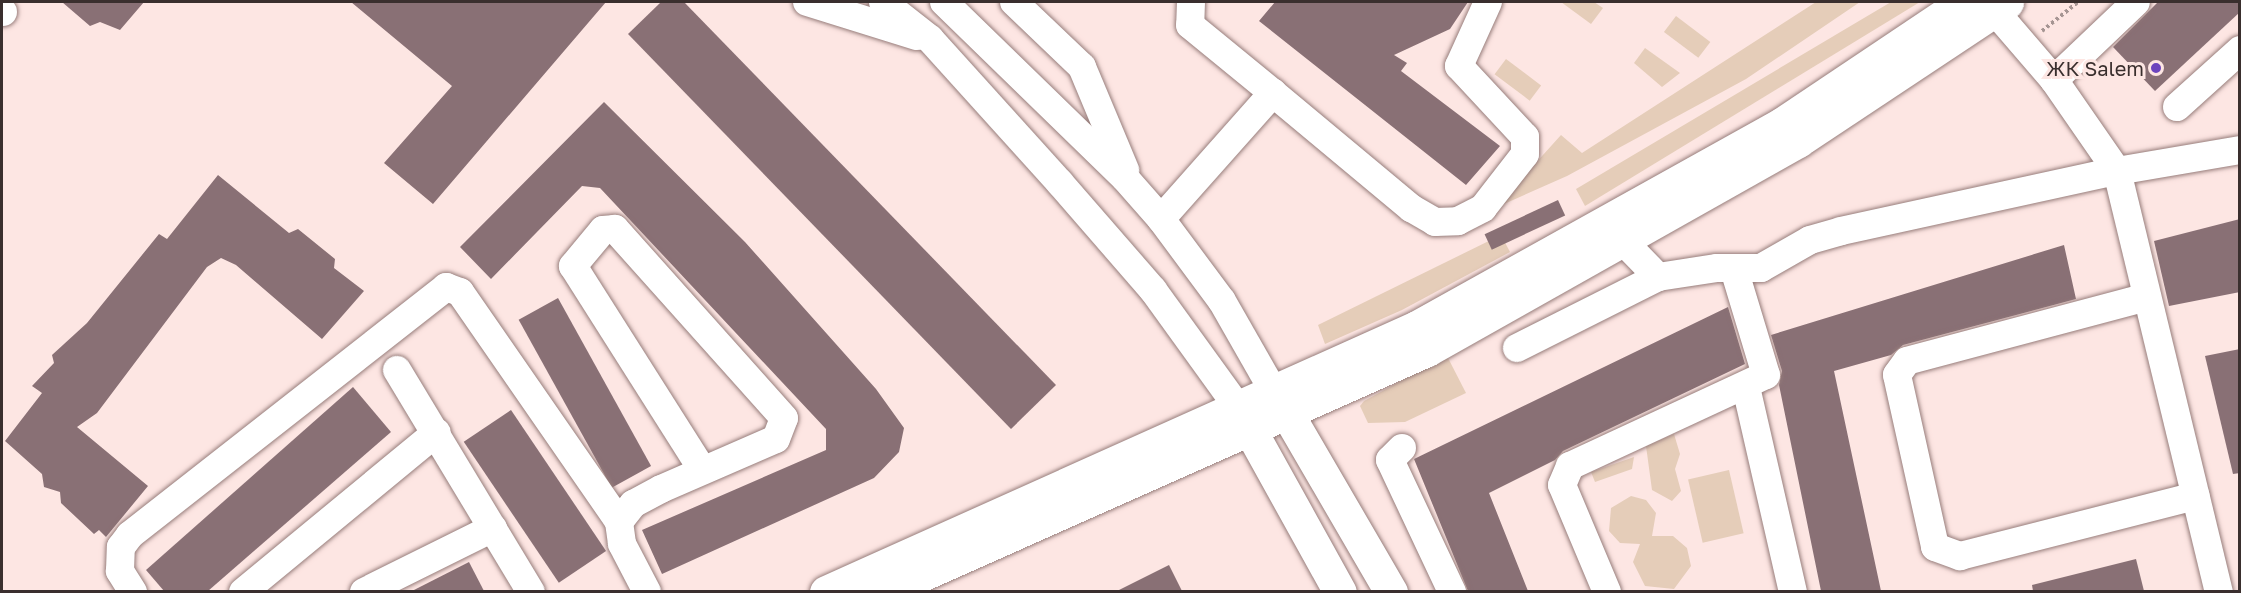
<!DOCTYPE html>
<meta charset="utf-8">
<style>
body{margin:0}
#map{position:relative;width:2241px;height:593px;overflow:hidden;background:#fde6e3;font-family:"Golos Text",sans-serif}
div>[style]{position:absolute}
.green>*{inset:0;background:#e5cdb9;transform-origin:0 0}
.building>*{inset:0;background:#897075;transform-origin:0 0}
.path>*{height:4px;margin-top:-2px;transform-origin:0;background:repeating-linear-gradient(90deg,#a69593 0 3px,transparent 0 6px)}
.roads{filter:drop-shadow(0 0 2px #977d7b) drop-shadow(0 0 2px #977d7b)}
.minor>*{height:28px;margin:-14px;padding:0 14px;transform-origin:14px;border-radius:14px;background:#fff}
.major>*{height:33px;margin:-16.5px;padding:0 16.5px;transform-origin:16.5px;border-radius:16.5px;background:#fff}
.dots>*{width:16px;height:16px;translate:-50% -50%;box-sizing:border-box;border:3px solid #fde6e3;border-radius:50%}
span{translate:-50% -50%;white-space:nowrap;text-align:center;line-height:1.15;-webkit-text-stroke:6px #fde6e3;paint-order:stroke}
.poi-label{font-size:20px;color:#3a2f2e}
.right{translate:-100% -50%;text-align:right}
.frame{position:absolute;inset:0;border:3px solid #3a2f2e;pointer-events:none}
</style>
<div id="map">
<div class="green">
<div style="clip-path:polygon(1561px 2px,1594px 2px,1603px 8px,1591px 24px)"></div>
<div style="clip-path:polygon(1816px 2px,1860px 2px,1746px 79px,1567px 176px,1495px 208px,1561px 135px,1582px 153px)"></div>
<div style="clip-path:polygon(1891px 2px,1920px 2px,1585px 206px,1576px 189px)"></div>
<div style="left:1676px;top:16px;width:43px;height:20px;rotate:37deg"></div>
<div style="clip-path:polygon(1645px 48px,1680px 73px,1662px 87px,1634px 63px)"></div>
<div style="left:1506px;top:59px;width:44px;height:19px;rotate:37deg"></div>
<div style="clip-path:polygon(1501px 235px,1510px 252px,1402px 310px,1325px 344px,1318px 325px)"></div>
<div style="clip-path:polygon(1447px 356px,1466px 393px,1405px 422px,1368px 423px,1360px 406px,1364px 401px)"></div>
<div style="clip-path:polygon(1674px 434px,1680px 454px,1675px 469px,1681px 491px,1672px 501px,1652px 490px,1646px 446px)"></div>
<div style="clip-path:polygon(1634px 457px,1632px 469px,1595px 482px,1591px 472px)"></div>
<div style="left:1729px;top:470px;width:65px;height:42px;rotate:77deg"></div>
<div style="clip-path:polygon(1631px 496px,1646px 500px,1656px 513px,1652px 536px,1673px 536px,1687px 548px,1691px 566px,1674px 589px,1645px 586px,1633px 562px,1640px 544px,1620px 543px,1609px 531px,1611px 508px)"></div>
</div>
<div class="building">
<div style="clip-path:polygon(62px 2px,144px 2px,120px 30px,100px 22px,90px 26px)"></div>
<div style="clip-path:polygon(351px 2px,606px 2px,433px 204px,384px 163px,452px 86px)"></div>
<div style="clip-path:polygon(661px 2px,684px 2px,1056px 385px,1011px 429px,628px 34px)"></div>
<div style="clip-path:polygon(1275px 2px,1468px 2px,1450px 29px,1394px 55px,1407px 63px,1401px 71px,1500px 146px,1466px 185px,1259px 21px)"></div>
<div style="clip-path:polygon(2158px 2px,2240px 2px,2240px 12px,2155px 91px,2113px 47px)"></div>
<div style="clip-path:polygon(604px 102px,745px 242px,876px 389px,904px 428px,899px 452px,874px 478px,662px 574px,642px 530px,826px 450px,826px 429px,600px 188px,582px 186px,491px 279px,460px 247px)"></div>
<div style="clip-path:polygon(218px 175px,289px 233px,298px 229px,335px 259px,334px 268px,364px 291px,322px 339px,236px 265px,221px 258px,207px 267px,97px 413px,77px 427px,148px 486px,106px 537px,99px 530px,94px 534px,61px 503px,60px 492px,44px 487px,42px 474px,5px 441px,42px 393px,32px 386px,54px 363px,52px 355px,87px 323px,159px 234px,167px 239px)"></div>
<div style="left:1558px;top:200px;width:17px;height:81px;rotate:65deg"></div>
<div style="clip-path:polygon(2240px 219px,2240px 292px,2169px 306px,2154px 241px)"></div>
<div style="clip-path:polygon(2064px 245px,2076px 299px,1903px 345px,1891px 355px,1834px 371px,1881px 591px,1821px 591px,1779px 385px,1782px 371px,1771px 335px)"></div>
<div style="left:558px;top:298px;width:192px;height:45px;rotate:61deg"></div>
<div style="clip-path:polygon(1728px 307px,1745px 364px,1563px 451px,1555px 460px,1489px 493px,1528px 591px,1468px 591px,1414px 459px)"></div>
<div style="clip-path:polygon(2240px 349px,2240px 473px,2233px 474px,2205px 356px)"></div>
<div style="clip-path:polygon(353px 387px,391px 432px,208px 591px,164px 591px,146px 570px)"></div>
<div style="left:511px;top:410px;width:170px;height:57px;rotate:56deg"></div>
<div style="clip-path:polygon(2136px 559px,2144px 591px,2033px 591px,2032px 585px)"></div>
<div style="clip-path:polygon(469px 562px,484px 591px,412px 591px)"></div>
<div style="clip-path:polygon(1169px 565px,1182px 591px,1117px 591px)"></div>
</div>
<div class="path">
<div style="left:2042px;top:31px;width:46px;rotate:-38.9deg"></div>
</div>
<div class="roads">
<div class="minor">
<div style="left:807px;top:2px;width:115px;rotate:17.2deg"></div>
<div style="left:883px;top:2px;width:60px;rotate:38.2deg"></div>
<div style="left:930px;top:39px;width:194px;rotate:47.9deg"></div>
<div style="left:1060px;top:183px;width:142px;rotate:49deg"></div>
<div style="left:1153px;top:290px;width:143px;rotate:54.1deg"></div>
<div style="left:944px;top:2px;width:252px;rotate:44.2deg"></div>
<div style="left:1125px;top:178px;width:55px;rotate:48.7deg"></div>
<div style="left:1161px;top:219px;width:102px;rotate:53.4deg"></div>
<div style="left:1222px;top:301px;width:105px;rotate:60.3deg"></div>
<div style="left:1014px;top:2px;width:94px;rotate:43.7deg"></div>
<div style="left:1082px;top:67px;width:112px;rotate:67.3deg"></div>
<div style="left:1191px;top:2px;width:23px;rotate:92deg"></div>
<div style="left:1190px;top:25px;width:107px;rotate:39.3deg"></div>
<div style="left:1987px;top:2px;width:103px;rotate:49.3deg"></div>
<div style="left:2054px;top:80px;width:111px;rotate:55.3deg"></div>
<div style="left:2117px;top:171px;width:125px;rotate:-9.7deg"></div>
<div style="left:2px;top:12px;width:1px"></div>
<div style="left:2054px;top:80px;width:113px;rotate:-43.6deg"></div>
<div style="left:2177px;top:107px;width:85px;rotate:-42.1deg"></div>
<div style="left:1161px;top:219px;width:169px;rotate:-48.4deg"></div>
<div style="left:1273px;top:93px;width:180px;rotate:39.8deg"></div>
<div style="left:1411px;top:208px;width:28px;rotate:30deg"></div>
<div style="left:1435px;top:222px;width:23px;rotate:-2deg"></div>
<div style="left:1458px;top:221px;width:28px;rotate:-27deg"></div>
<div style="left:1483px;top:208px;width:68px;rotate:-52.1deg"></div>
<div style="left:1525px;top:154px;width:17px;rotate:-90deg"></div>
<div style="left:1525px;top:137px;width:97px;rotate:-132.9deg"></div>
<div style="left:1459px;top:66px;width:70px;rotate:-65.6deg"></div>
<div style="left:1622px;top:240px;width:52px;rotate:45.8deg"></div>
<div style="left:1658px;top:277px;width:60px;rotate:-8.7deg"></div>
<div style="left:1717px;top:268px;width:44px"></div>
<div style="left:1761px;top:268px;width:56px;rotate:-29.7deg"></div>
<div style="left:1810px;top:240px;width:32px;rotate:-16deg"></div>
<div style="left:1841px;top:231px;width:282px;rotate:-12.3deg"></div>
<div style="left:2117px;top:171px;width:433px;rotate:76.4deg"></div>
<div style="left:2147px;top:297px;width:248px;rotate:165.1deg"></div>
<div style="left:1907px;top:361px;width:17px;rotate:126deg"></div>
<div style="left:1897px;top:375px;width:176px;rotate:77.5deg"></div>
<div style="left:1935px;top:547px;width:27px;rotate:20deg"></div>
<div style="left:1960px;top:556px;width:243px;rotate:-14.3deg"></div>
<div style="left:1517px;top:348px;width:158px;rotate:-26.7deg"></div>
<div style="left:397px;top:370px;width:259px;rotate:58.9deg"></div>
<div style="left:1746px;top:387px;width:210px;rotate:77.1deg"></div>
<div style="left:1402px;top:448px;width:17px;rotate:135deg"></div>
<div style="left:1390px;top:460px;width:146px;rotate:64.8deg"></div>
<div style="left:619px;top:522px;width:23px;rotate:-52deg"></div>
<div style="left:633px;top:504px;width:32px;rotate:-28deg"></div>
<div style="left:661px;top:489px;width:125px;rotate:-23.5deg"></div>
<div style="left:776px;top:439px;width:22px;rotate:-69deg"></div>
<div style="left:784px;top:418px;width:254px;rotate:-131.8deg"></div>
<div style="left:615px;top:229px;width:12px;rotate:175deg"></div>
<div style="left:603px;top:230px;width:47px;rotate:129.8deg"></div>
<div style="left:573px;top:266px;width:241px;rotate:57.6deg"></div>
<div style="left:133px;top:592px;width:25px;rotate:-122deg"></div>
<div style="left:120px;top:571px;width:24px;rotate:-88deg"></div>
<div style="left:121px;top:547px;width:15px;rotate:-53deg"></div>
<div style="left:130px;top:535px;width:402px;rotate:-38.1deg"></div>
<div style="left:446px;top:287px;width:15px;rotate:20deg"></div>
<div style="left:460px;top:292px;width:280px;rotate:55.3deg"></div>
<div style="left:619px;top:522px;width:22px;rotate:82deg"></div>
<div style="left:622px;top:544px;width:54px;rotate:62.5deg"></div>
<div style="left:243px;top:592px;width:251px;rotate:-39.5deg"></div>
<div style="left:364px;top:592px;width:144px;rotate:-26.4deg"></div>
<div style="left:1607px;top:592px;width:116px;rotate:-112.8deg"></div>
<div style="left:1562px;top:485px;width:21px;rotate:-67deg"></div>
<div style="left:1570px;top:466px;width:216px;rotate:-24.9deg"></div>
<div style="left:1766px;top:375px;width:111px;rotate:-106.8deg"></div>
</div>
<div class="major">
<div style="left:1277px;top:396px;width:227px;rotate:59.8deg"></div>
<div style="left:1239px;top:410px;width:208px;rotate:61deg"></div>
<div style="left:826px;top:592px;width:648px;rotate:-24.15deg"></div>
<div style="left:1417px;top:327px;width:419px;rotate:-29.1deg"></div>
<div style="left:1783px;top:123px;width:218px;rotate:-33.8deg"></div>
<div style="left:883px;top:592px;width:595px;rotate:-23.98deg"></div>
<div style="left:1427px;top:350px;width:426px;rotate:-29.4deg"></div>
<div style="left:1798px;top:141px;width:251px;rotate:-33.6deg"></div>
</div>
</div>
<div class="dots">
<div style="left:2156px;top:68px;background:#6c44bd"></div>
</div>
<div class="poi-label">
<span class="right" style="left:2144px;top:68px">ЖК Salem</span>
</div>
<div class="frame"></div>
</div>
